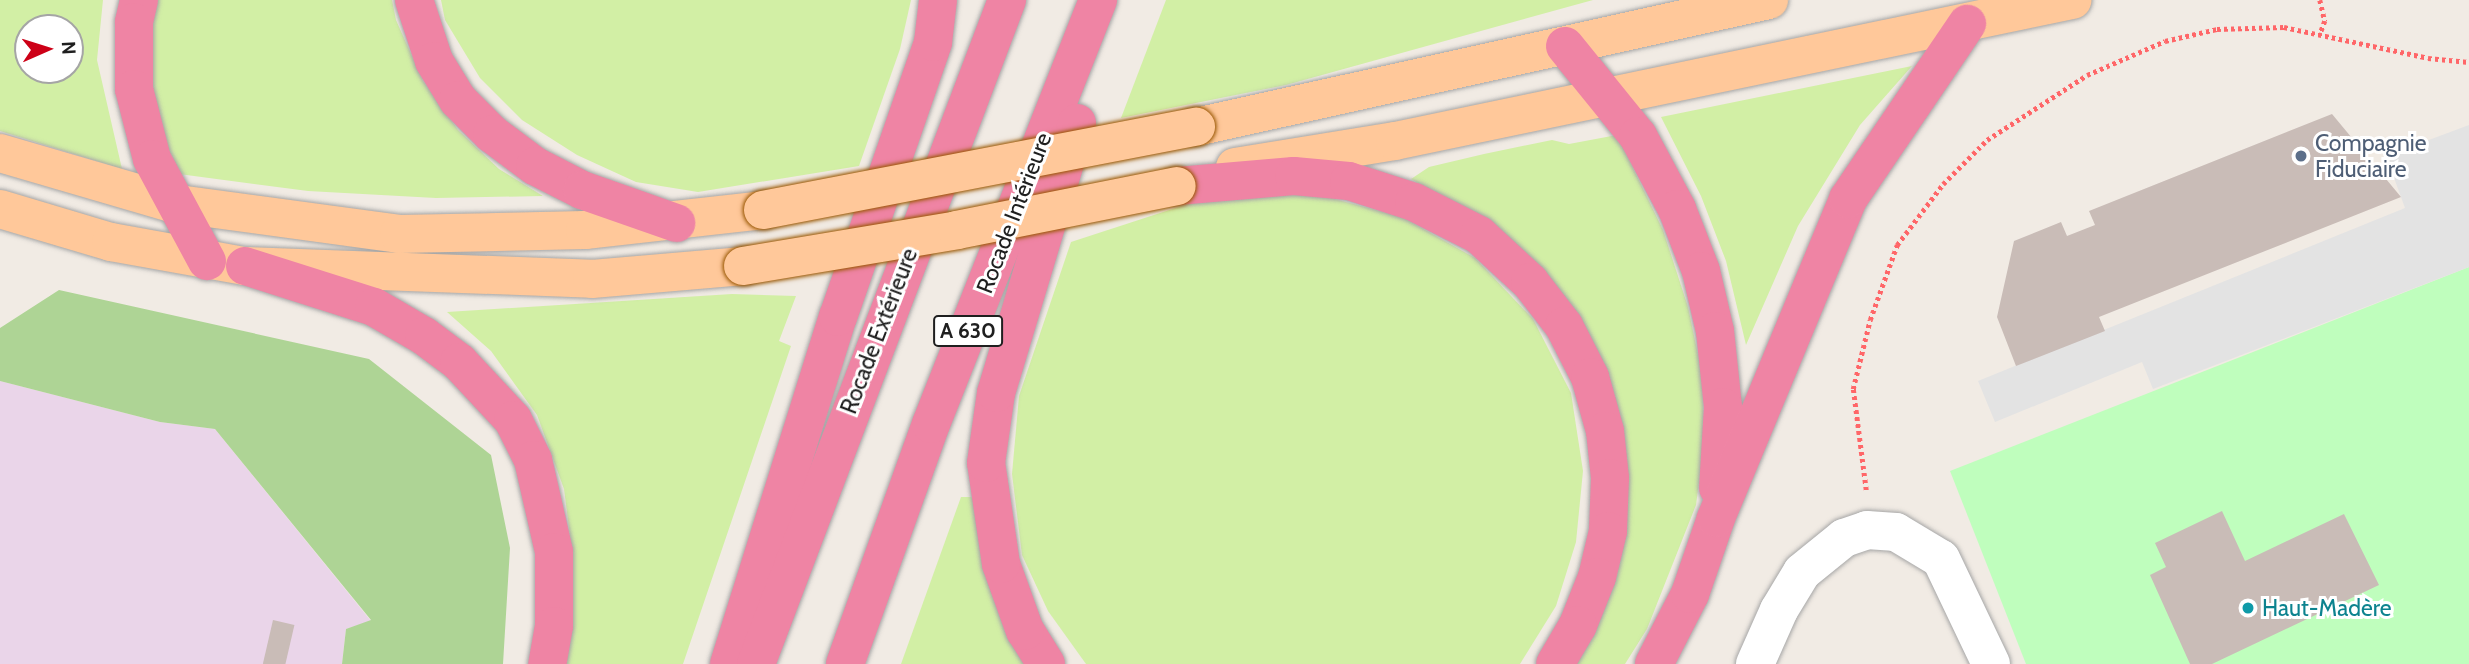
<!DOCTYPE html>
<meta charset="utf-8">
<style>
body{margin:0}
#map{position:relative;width:2469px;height:664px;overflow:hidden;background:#f1ebe4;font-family:Cabin,sans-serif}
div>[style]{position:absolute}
.industrial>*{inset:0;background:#ead5e9}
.grass>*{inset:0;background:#d2efa5}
.forest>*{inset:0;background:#aed495}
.park>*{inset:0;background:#bffebd}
.parking>*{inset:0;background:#e3e3e3}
.building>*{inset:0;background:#c9bcb7;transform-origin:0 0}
.path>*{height:4.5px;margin-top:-2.25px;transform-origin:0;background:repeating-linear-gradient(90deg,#ff6668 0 3.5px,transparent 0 7px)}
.roads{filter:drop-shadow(0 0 2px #a6a6a6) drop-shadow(0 0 2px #a6a6a6)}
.minor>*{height:38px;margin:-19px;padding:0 19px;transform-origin:19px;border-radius:19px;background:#fff}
.major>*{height:38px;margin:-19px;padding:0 19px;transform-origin:19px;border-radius:19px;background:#ffc89a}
.highway>*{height:38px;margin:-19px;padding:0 19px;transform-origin:19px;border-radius:19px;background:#ef84a4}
.bridges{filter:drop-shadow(0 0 2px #995600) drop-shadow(0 0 2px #995600)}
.major-bridge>*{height:38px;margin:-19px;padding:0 19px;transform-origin:19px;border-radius:19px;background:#ffc89a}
.dots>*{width:19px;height:19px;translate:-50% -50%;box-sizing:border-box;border:4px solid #fff;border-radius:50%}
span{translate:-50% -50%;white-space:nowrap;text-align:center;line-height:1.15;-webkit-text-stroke:6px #fff;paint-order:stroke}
.shield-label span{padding:2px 5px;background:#fff;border:2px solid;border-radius:5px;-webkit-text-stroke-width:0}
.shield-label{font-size:21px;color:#1f1f1f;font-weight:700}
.service-label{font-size:23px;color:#4e5e75}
.left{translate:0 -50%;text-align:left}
.street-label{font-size:23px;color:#1f1f1f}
.culture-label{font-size:23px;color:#0d838f}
.north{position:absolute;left:14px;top:14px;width:70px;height:70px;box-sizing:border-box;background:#fff;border:2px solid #a5a5a5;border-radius:50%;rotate:87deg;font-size:19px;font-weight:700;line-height:28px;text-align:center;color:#1f1f1f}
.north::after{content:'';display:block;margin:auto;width:24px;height:32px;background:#cd0017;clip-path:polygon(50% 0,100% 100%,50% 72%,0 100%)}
</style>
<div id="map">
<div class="industrial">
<div style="clip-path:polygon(0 381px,160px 422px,215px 429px,371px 621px,346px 629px,342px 664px,0 664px)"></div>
</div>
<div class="grass">
<div style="clip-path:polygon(evenodd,0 0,103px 0,97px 60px,122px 169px,0 131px,0 0,28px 28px,70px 28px,70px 70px,28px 70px,28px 28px)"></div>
<div style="clip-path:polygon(154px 0,392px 0,396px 20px,423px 81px,458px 130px,499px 169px,543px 196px,436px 198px,308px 191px,179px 174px,162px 134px,149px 73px)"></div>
<div style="clip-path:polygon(441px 0,911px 0,900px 49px,859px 166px,698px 192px,636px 182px,577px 155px,522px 120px,480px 78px,445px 20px)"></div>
<div style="clip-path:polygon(1166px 0,1593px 0,1286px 85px,1121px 118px)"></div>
<div style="clip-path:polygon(1912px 66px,1860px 125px,1798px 226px,1746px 345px,1726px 261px,1701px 196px,1661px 117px)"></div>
<div style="clip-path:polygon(1617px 135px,1663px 230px,1688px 307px,1702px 374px,1704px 443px,1696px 505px,1647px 629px,1625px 664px,1577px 664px,1624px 441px,1503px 235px,1411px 179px,1429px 167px,1484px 154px,1552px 140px,1569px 144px)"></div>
<div style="clip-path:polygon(1255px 191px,1331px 198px,1402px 217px,1475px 258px,1533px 319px,1571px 393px,1583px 471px,1576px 542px,1556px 606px,1520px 664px,1086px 664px,1048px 611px,1022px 555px,1012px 474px,1019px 396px,1071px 242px,1203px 199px)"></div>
<div style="clip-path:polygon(732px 294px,796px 296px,779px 341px,791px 346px,683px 664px,564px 664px,571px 543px,564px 489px,537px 415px,491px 351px,447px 312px)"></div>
<div style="clip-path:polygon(961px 497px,973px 497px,1032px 664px,901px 664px)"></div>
</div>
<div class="forest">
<div style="clip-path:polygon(59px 290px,369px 359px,491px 455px,510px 548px,503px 664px,342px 664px,346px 629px,371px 620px,215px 429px,160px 422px,0 381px,0 328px)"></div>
</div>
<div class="park">
<div style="clip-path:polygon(2469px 267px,2469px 664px,2026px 664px,1950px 471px)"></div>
</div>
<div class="parking">
<div style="clip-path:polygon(2469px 125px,2469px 267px,2153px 389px,2142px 362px,1995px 422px,1978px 381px,2405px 208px,2386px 156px)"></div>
</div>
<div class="building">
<div style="clip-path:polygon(2332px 114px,2401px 197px,2099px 317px,2105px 331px,2016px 366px,1997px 317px,2014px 241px,2061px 222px,2067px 236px,2095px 225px,2089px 211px)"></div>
<div style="clip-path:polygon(2222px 511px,2245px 561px,2344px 514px,2379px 585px,2212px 664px,2190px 664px,2150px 575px,2166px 567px,2155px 543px)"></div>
<div style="left:273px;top:620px;width:22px;height:45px;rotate:13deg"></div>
</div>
<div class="path">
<div style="left:2320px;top:0;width:22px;rotate:77deg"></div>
<div style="left:2325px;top:21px;width:12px;rotate:110deg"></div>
<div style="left:1866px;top:490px;width:102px;rotate:-97.3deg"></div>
<div style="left:1853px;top:389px;width:71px;rotate:-76.2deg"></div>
<div style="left:1870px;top:320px;width:80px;rotate:-70.2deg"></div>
<div style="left:1897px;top:245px;width:76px;rotate:-53deg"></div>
<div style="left:1943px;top:184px;width:62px;rotate:-45deg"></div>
<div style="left:1987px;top:140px;width:119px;rotate:-33deg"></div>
<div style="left:2087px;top:75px;width:85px;rotate:-23.6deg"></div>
<div style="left:2165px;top:41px;width:53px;rotate:-13deg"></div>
<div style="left:2217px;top:29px;width:67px;rotate:-1.7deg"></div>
<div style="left:2284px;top:27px;width:147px;rotate:12.1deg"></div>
<div style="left:2428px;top:58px;width:41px;rotate:5.6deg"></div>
</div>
<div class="roads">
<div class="minor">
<div style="left:1755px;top:664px;width:59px;rotate:-66deg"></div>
<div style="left:1779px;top:610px;width:44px;rotate:-58.8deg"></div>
<div style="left:1802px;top:572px;width:54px;rotate:-39deg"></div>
<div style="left:1844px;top:538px;width:24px;rotate:-19deg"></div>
<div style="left:1867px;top:530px;width:29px;rotate:4deg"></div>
<div style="left:1896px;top:532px;width:52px;rotate:31deg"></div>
<div style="left:1941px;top:559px;width:116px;rotate:64.5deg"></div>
</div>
<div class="major">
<div style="left:1196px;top:127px;width:587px;rotate:-12.5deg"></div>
<div style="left:0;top:153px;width:178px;rotate:16.3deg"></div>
<div style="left:171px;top:203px;width:230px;rotate:7.7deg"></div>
<div style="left:399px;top:234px;width:186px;rotate:-1.2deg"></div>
<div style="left:585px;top:230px;width:179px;rotate:-6.4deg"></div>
<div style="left:1235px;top:167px;width:162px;rotate:-9.2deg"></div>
<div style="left:1395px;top:141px;width:692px;rotate:-11.76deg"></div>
<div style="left:0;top:209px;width:116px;rotate:16.6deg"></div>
<div style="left:111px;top:242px;width:136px;rotate:10.2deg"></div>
<div style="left:245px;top:266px;width:347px;rotate:2.1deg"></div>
<div style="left:592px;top:279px;width:152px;rotate:-4.9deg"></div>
</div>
<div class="highway">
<div style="left:139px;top:0;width:23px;rotate:103deg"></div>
<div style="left:134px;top:22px;width:67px;rotate:90deg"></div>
<div style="left:134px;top:89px;width:72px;rotate:75.6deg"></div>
<div style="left:152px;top:159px;width:116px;rotate:61.7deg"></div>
<div style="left:414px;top:0;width:64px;rotate:71.8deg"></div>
<div style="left:434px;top:61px;width:46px;rotate:58.4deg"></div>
<div style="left:458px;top:100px;width:48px;rotate:45deg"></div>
<div style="left:492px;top:134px;width:54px;rotate:36.7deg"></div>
<div style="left:535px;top:166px;width:53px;rotate:27.1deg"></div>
<div style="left:582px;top:190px;width:100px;rotate:19.3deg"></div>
<div style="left:1565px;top:46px;width:116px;rotate:51deg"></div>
<div style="left:1638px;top:136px;width:83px;rotate:61.9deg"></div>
<div style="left:1677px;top:209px;width:66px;rotate:68.8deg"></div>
<div style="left:1701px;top:271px;width:62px;rotate:76.9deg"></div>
<div style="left:1715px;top:331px;width:76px;rotate:84deg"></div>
<div style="left:1723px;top:407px;width:81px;rotate:93.5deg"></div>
<div style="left:1177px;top:186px;width:117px;rotate:-4.9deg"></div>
<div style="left:1294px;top:176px;width:55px;rotate:5.2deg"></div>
<div style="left:1349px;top:181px;width:68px;rotate:17.9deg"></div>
<div style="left:1414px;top:202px;width:73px;rotate:26.9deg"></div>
<div style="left:1479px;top:235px;width:69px;rotate:42.7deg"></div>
<div style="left:1530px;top:282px;width:56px;rotate:52.3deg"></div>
<div style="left:1564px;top:326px;width:57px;rotate:63deg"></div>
<div style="left:1590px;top:377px;width:56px;rotate:74.5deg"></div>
<div style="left:1605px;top:431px;width:47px;rotate:83.9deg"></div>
<div style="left:1610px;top:478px;width:53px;rotate:92.2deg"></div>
<div style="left:1608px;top:531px;width:47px;rotate:103.4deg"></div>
<div style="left:1597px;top:577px;width:52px;rotate:111.6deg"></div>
<div style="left:1578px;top:625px;width:45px;rotate:120.5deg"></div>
<div style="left:245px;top:266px;width:135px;rotate:17.6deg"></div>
<div style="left:374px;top:307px;width:58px;rotate:30.1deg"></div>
<div style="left:424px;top:336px;width:44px;rotate:36.6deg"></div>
<div style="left:459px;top:362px;width:79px;rotate:47deg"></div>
<div style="left:513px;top:420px;width:45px;rotate:63.4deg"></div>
<div style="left:533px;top:460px;width:94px;rotate:77.1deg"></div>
<div style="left:554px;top:552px;width:74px;rotate:90deg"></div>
<div style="left:554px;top:626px;width:39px;rotate:100deg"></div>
<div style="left:729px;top:664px;width:364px;rotate:-72.6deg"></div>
<div style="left:838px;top:317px;width:291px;rotate:-70.9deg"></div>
<div style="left:933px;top:42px;width:42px;rotate:-83.2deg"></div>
<div style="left:756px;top:664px;width:710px;rotate:-69.29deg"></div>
<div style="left:845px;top:664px;width:255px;rotate:-70.3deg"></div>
<div style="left:931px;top:424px;width:456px;rotate:-68.5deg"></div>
<div style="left:1046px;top:664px;width:39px;rotate:-122deg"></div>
<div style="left:1025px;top:631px;width:71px;rotate:-109.7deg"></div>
<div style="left:1001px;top:564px;width:102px;rotate:-98.4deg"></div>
<div style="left:986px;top:463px;width:71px;rotate:-81.9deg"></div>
<div style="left:996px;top:393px;width:282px;rotate:-73.3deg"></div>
<div style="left:1654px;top:664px;width:79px;rotate:-62.8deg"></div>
<div style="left:1690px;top:594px;width:80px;rotate:-71.1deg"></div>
<div style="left:1716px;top:518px;width:345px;rotate:-67.5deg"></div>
<div style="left:1848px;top:199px;width:212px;rotate:-55.8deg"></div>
</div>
</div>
<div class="bridges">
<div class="major-bridge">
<div style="left:763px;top:210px;width:441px;rotate:-10.9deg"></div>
<div style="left:743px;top:266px;width:217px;rotate:-9.5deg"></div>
<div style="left:957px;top:230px;width:224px;rotate:-11.3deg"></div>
</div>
</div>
<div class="dots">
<div style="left:2301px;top:156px;background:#5c6f8a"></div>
<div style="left:2248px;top:608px;background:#0f9aa8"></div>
</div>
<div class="shield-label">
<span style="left:968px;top:331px">A 630</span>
</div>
<div class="service-label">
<span class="left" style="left:2315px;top:156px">Compagnie<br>Fiduciaire</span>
</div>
<div class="street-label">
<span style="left:1014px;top:213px;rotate:-69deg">Rocade Intérieure</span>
<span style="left:879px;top:331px;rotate:-69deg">Rocade Extérieure</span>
</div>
<div class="culture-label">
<span class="left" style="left:2262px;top:608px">Haut-Madère</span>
</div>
<div class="north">N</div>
</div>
